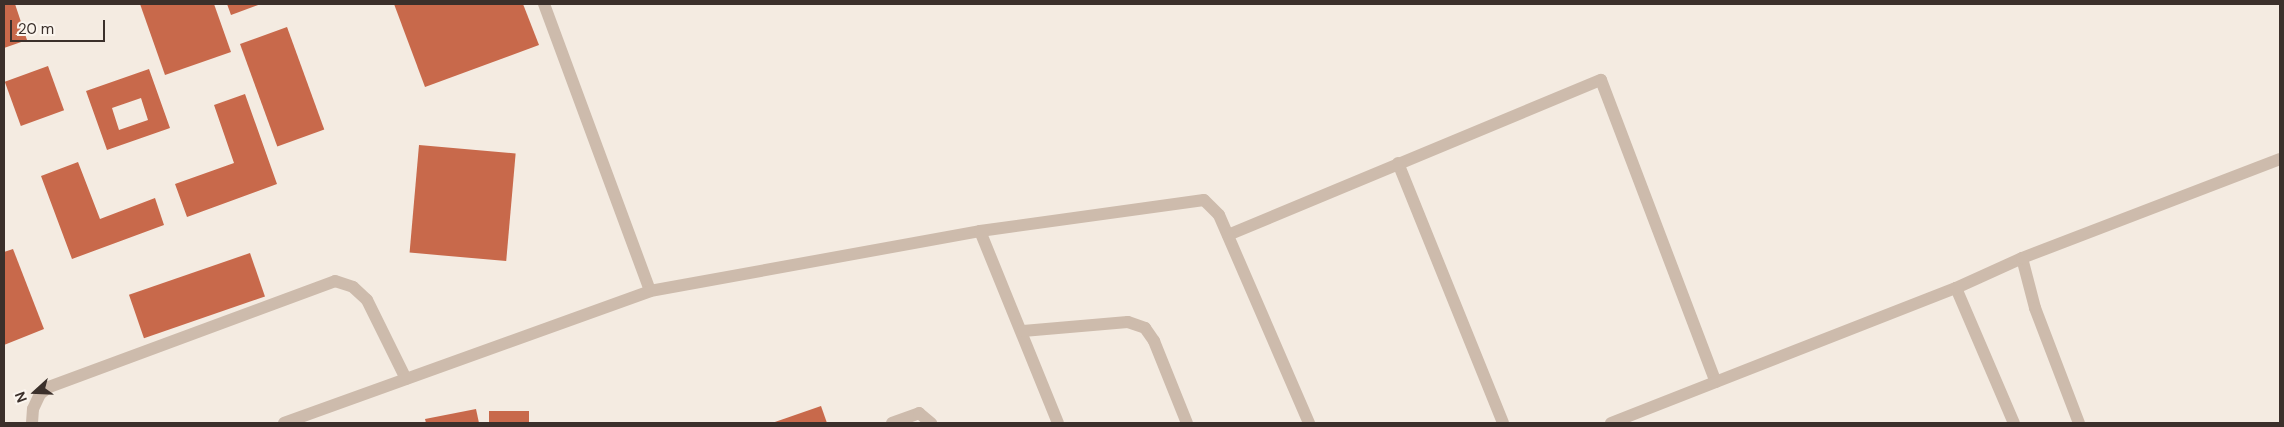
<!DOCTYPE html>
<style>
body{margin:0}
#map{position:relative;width:2284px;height:427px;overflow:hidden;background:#f4ebe1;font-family:"DM Sans",sans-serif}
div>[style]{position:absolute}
.building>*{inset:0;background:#c8694b;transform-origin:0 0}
.minor>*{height:12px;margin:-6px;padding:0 6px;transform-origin:6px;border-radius:6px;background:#cdbbac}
span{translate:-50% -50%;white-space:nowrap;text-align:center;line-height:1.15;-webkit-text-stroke:4px #fbf5ee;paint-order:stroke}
.frame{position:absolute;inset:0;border:5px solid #3b302b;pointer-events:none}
.north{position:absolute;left:10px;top:367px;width:50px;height:50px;-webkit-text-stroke:4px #fbf5ee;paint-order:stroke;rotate:250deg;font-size:14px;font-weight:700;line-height:20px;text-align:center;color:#3b302b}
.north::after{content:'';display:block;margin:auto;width:18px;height:22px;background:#3b302b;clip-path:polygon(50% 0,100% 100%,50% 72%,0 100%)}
.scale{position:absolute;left:10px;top:20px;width:95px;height:22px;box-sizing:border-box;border:2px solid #3b302b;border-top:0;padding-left:6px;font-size:15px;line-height:18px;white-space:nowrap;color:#3b302b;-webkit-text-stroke:4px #fbf5ee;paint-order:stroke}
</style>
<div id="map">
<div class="building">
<div style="clip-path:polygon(4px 4px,15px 4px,27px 40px,4px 48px)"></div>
<div style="clip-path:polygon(140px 4px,214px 4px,231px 52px,165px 75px)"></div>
<div style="clip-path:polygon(227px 4px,261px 4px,231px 15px)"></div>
<div style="clip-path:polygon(394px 4px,523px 4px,539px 45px,425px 87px)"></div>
<div style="left:287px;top:27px;width:109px;height:50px;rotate:70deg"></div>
<div style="left:48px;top:66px;width:47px;height:46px;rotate:70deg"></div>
<div style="clip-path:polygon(evenodd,149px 69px,170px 128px,107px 150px,86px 91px,149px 69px,141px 98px,148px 120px,119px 130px,112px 108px,141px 98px)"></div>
<div style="clip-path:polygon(245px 94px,277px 184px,187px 217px,175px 184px,234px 163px,214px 105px)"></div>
<div style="left:419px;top:145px;width:97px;height:108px;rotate:5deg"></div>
<div style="clip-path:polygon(78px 162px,100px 219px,155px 198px,164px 225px,72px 259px,41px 176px)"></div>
<div style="clip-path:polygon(13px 249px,44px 329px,4px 345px,4px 252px)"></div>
<div style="left:250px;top:253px;width:46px;height:128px;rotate:71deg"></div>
<div style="clip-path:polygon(821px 406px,827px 423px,772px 423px)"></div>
<div style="clip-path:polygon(476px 409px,479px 423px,426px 423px,425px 419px)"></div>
<div style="left:529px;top:411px;width:12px;height:40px;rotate:90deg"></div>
</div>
<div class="minor">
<div style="left:544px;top:4px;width:306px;rotate:69.7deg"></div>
<div style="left:1398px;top:163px;width:280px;rotate:68deg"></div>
<div style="left:980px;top:231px;width:207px;rotate:67.9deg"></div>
<div style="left:1228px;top:235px;width:404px;rotate:-22.6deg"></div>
<div style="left:1601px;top:80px;width:323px;rotate:69.2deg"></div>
<div style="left:2022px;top:258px;width:52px;rotate:75.4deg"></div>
<div style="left:2035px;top:308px;width:123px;rotate:69.1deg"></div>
<div style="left:1956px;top:288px;width:147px;rotate:66.8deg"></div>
<div style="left:1023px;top:331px;width:105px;rotate:-4.9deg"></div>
<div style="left:1128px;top:322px;width:18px;rotate:19deg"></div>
<div style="left:1145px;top:328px;width:16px;rotate:55deg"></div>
<div style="left:1154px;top:341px;width:88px;rotate:68.1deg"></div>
<div style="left:32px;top:423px;width:14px;rotate:-86deg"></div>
<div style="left:33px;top:409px;width:17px;rotate:-65deg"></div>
<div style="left:40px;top:394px;width:11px;rotate:-38deg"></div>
<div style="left:49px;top:387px;width:305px;rotate:-20.3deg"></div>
<div style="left:335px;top:281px;width:19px;rotate:18deg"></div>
<div style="left:353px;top:287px;width:19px;rotate:43deg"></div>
<div style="left:367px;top:300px;width:88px;rotate:63.7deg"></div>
<div style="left:284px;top:423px;width:389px;rotate:-19.8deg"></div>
<div style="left:650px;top:291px;width:335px;rotate:-10.3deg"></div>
<div style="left:980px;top:231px;width:226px;rotate:-7.9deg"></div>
<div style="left:1204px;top:200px;width:21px;rotate:45deg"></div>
<div style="left:1219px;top:215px;width:227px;rotate:66.6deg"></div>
<div style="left:892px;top:423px;width:29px;rotate:-20deg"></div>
<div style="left:919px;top:413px;width:16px;rotate:40deg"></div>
<div style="left:1611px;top:423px;width:370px;rotate:-21.4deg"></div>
<div style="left:1956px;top:288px;width:72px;rotate:-24.4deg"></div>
<div style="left:2022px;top:258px;width:276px;rotate:-21deg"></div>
</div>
<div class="frame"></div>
<div class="north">N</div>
<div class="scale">20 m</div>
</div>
